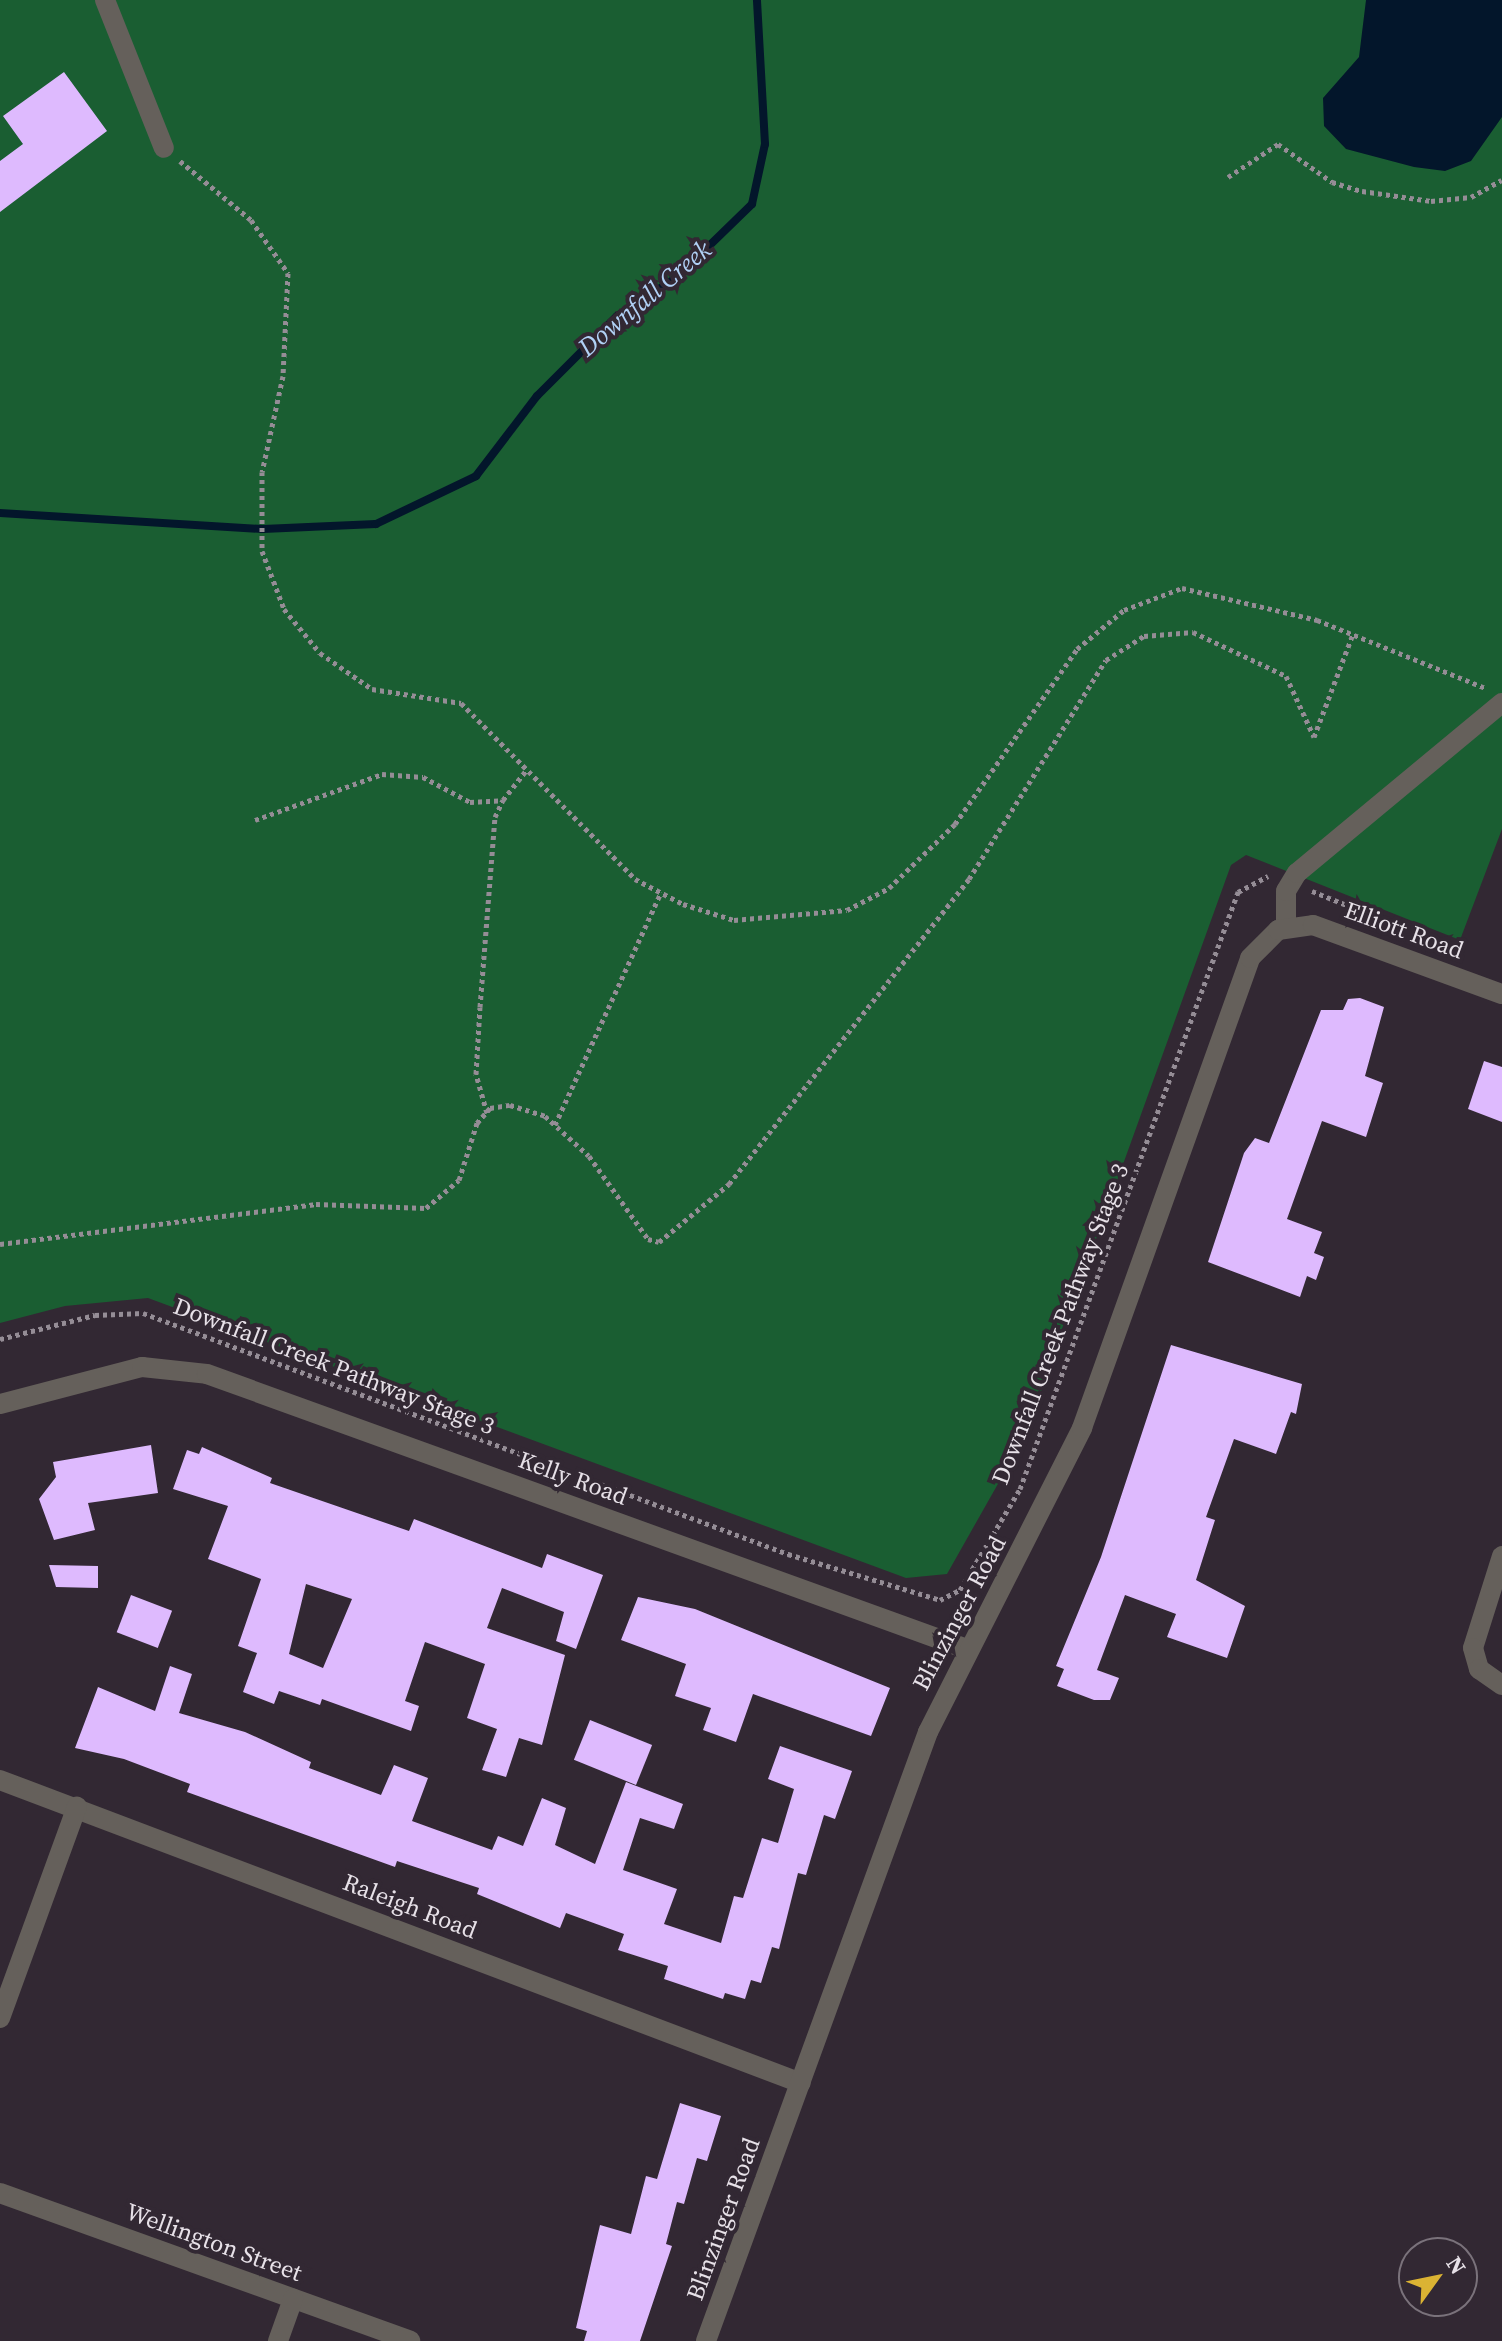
<!DOCTYPE html>
<style>
body{margin:0}
#map{position:relative;width:1502px;height:2341px;overflow:hidden;background:#322833;font-family:"Source Serif 4",serif}
div>[style]{position:absolute}
.green>*{inset:0;background:#1a5e32}
.water>*{inset:0;background:#03162b}
.stream>*{height:8px;margin:-4px;padding:0 4px;transform-origin:4px;border-radius:4px;background:#03162b}
.building>*{inset:0;background:#debafe;transform-origin:0 0}
.path>*{height:5px;margin-top:-2.5px;transform-origin:0;background:repeating-linear-gradient(90deg,#958d96 0 4px,transparent 0 8px)}
.minor>*{height:20px;margin:-10px;padding:0 10px;transform-origin:10px;border-radius:10px;background:#65605b}
span{translate:-50% -50%;white-space:nowrap;text-align:center;line-height:1.15;-webkit-text-stroke:8px #322833;paint-order:stroke}
.street-label{font-size:24px;color:#e7e1e8}
.water-label{font-size:26px;color:#b1d1f6;font-style:italic}
.north{position:absolute;left:1398px;top:2237px;width:80px;height:80px;box-sizing:border-box;background:#322833;border:2px solid #7a727b;border-radius:50%;rotate:57deg;font-size:22px;font-weight:700;line-height:32px;text-align:center;color:#e7e1e8}
.north::after{content:'';display:block;margin:auto;width:28px;height:36px;background:#dbb333;clip-path:polygon(50% 0,100% 100%,50% 72%,0 100%)}
</style>
<div id="map">
<div class="green">
<div style="clip-path:polygon(0 0,1502px 0,1502px 829px,1460px 940px,1246px 855px,1231px 865px,1025px 1436px,947px 1574px,906px 1578px,148px 1298px,65px 1306px,0 1323px)"></div>
</div>
<div class="water">
<div style="clip-path:polygon(1366px 0,1502px 0,1502px 117px,1471px 161px,1445px 171px,1414px 167px,1346px 149px,1324px 126px,1323px 98px,1359px 57px)"></div>
</div>
<div class="stream">
<div style="left:0;top:513px;width:263px;rotate:3.5deg"></div>
<div style="left:263px;top:529px;width:113px;rotate:-2.5deg"></div>
<div style="left:376px;top:524px;width:111px;rotate:-25.6deg"></div>
<div style="left:476px;top:476px;width:101px;rotate:-52.7deg"></div>
<div style="left:537px;top:396px;width:113px;rotate:-45deg"></div>
<div style="left:617px;top:316px;width:70px;rotate:-32.8deg"></div>
<div style="left:676px;top:278px;width:106px;rotate:-44.2deg"></div>
<div style="left:752px;top:204px;width:61px;rotate:-77.8deg"></div>
<div style="left:765px;top:144px;width:144px;rotate:-93.2deg"></div>
</div>
<div class="building">
<div style="clip-path:polygon(64px 72px,107px 131px,0 212px,0 161px,23px 144px,3px 116px)"></div>
<div style="clip-path:polygon(1360px 998px,1384px 1007px,1365px 1076px,1383px 1083px,1366px 1137px,1322px 1121px,1287px 1219px,1322px 1232px,1314px 1253px,1324px 1257px,1316px 1280px,1307px 1276px,1300px 1297px,1208px 1262px,1244px 1153px,1255px 1138px,1269px 1143px,1321px 1010px,1343px 1010px,1348px 999px)"></div>
<div style="clip-path:polygon(1484px 1061px,1502px 1067px,1502px 1122px,1468px 1109px)"></div>
<div style="clip-path:polygon(1171px 1345px,1302px 1384px,1296px 1414px,1291px 1412px,1276px 1454px,1234px 1439px,1206px 1517px,1215px 1520px,1196px 1580px,1245px 1606px,1227px 1658px,1167px 1637px,1176px 1614px,1125px 1595px,1097px 1670px,1119px 1678px,1110px 1700px,1094px 1700px,1057px 1686px,1064px 1669px,1056px 1666px,1101px 1557px)"></div>
<div style="clip-path:polygon(151px 1445px,158px 1493px,88px 1503px,95px 1530px,54px 1540px,39px 1499px,56px 1477px,53px 1462px)"></div>
<div style="clip-path:polygon(evenodd,202px 1447px,272px 1478px,270px 1483px,409px 1531px,414px 1519px,542px 1568px,547px 1554px,603px 1575px,576px 1649px,556px 1641px,564px 1612px,502px 1588px,487px 1628px,565px 1655px,542px 1745px,519px 1738px,506px 1777px,482px 1770px,497px 1729px,467px 1718px,485px 1664px,425px 1642px,405px 1701px,419px 1706px,411px 1731px,322px 1699px,320px 1705px,279px 1691px,274px 1704px,243px 1692px,257px 1653px,238px 1646px,261px 1579px,208px 1559px,228px 1506px,173px 1489px,187px 1450px,199px 1454px,202px 1447px,306px 1584px,352px 1599px,323px 1668px,289px 1654px,306px 1584px)"></div>
<div style="clip-path:polygon(49px 1565px,98px 1566px,98px 1588px,56px 1587px)"></div>
<div style="left:131px;top:1595px;width:44px;height:40px;rotate:21deg"></div>
<div style="clip-path:polygon(638px 1597px,695px 1609px,890px 1688px,871px 1736px,753px 1694px,736px 1742px,703px 1730px,711px 1708px,675px 1696px,686px 1664px,621px 1640px)"></div>
<div style="clip-path:polygon(170px 1666px,192px 1674px,179px 1713px,245px 1732px,311px 1762px,309px 1768px,381px 1795px,394px 1765px,428px 1778px,412px 1821px,492px 1850px,498px 1836px,523px 1846px,542px 1798px,566px 1808px,555px 1845px,595px 1864px,626px 1782px,683px 1804px,674px 1829px,640px 1818px,623px 1870px,677px 1889px,664px 1924px,721px 1943px,734px 1896px,743px 1898px,762px 1838px,778px 1843px,794px 1789px,768px 1779px,780px 1746px,852px 1771px,835px 1819px,824px 1815px,806px 1875px,798px 1873px,779px 1949px,772px 1947px,761px 1983px,751px 1980px,745px 1999px,725px 1993px,723px 1999px,664px 1979px,668px 1966px,618px 1950px,624px 1934px,566px 1913px,560px 1928px,477px 1894px,479px 1888px,397px 1861px,395px 1867px,187px 1792px,190px 1784px,124px 1759px,75px 1748px,98px 1687px,155px 1711px)"></div>
<div style="left:590px;top:1720px;width:67px;height:43px;rotate:22deg"></div>
<div style="clip-path:polygon(680px 2103px,721px 2116px,707px 2161px,697px 2158px,684px 2204px,677px 2202px,666px 2244px,672px 2246px,640px 2341px,584px 2341px,587px 2331px,576px 2328px,600px 2225px,631px 2234px,646px 2176px,657px 2179px)"></div>
</div>
<div class="path">
<div style="left:180px;top:161px;width:92px;rotate:39.7deg"></div>
<div style="left:251px;top:220px;width:65px;rotate:55.1deg"></div>
<div style="left:288px;top:273px;width:103px;rotate:92.8deg"></div>
<div style="left:283px;top:376px;width:98px;rotate:102.3deg"></div>
<div style="left:262px;top:472px;width:79px;rotate:90deg"></div>
<div style="left:262px;top:551px;width:62px;rotate:69.2deg"></div>
<div style="left:284px;top:609px;width:57px;rotate:50.7deg"></div>
<div style="left:320px;top:653px;width:63px;rotate:34.7deg"></div>
<div style="left:372px;top:689px;width:90px;rotate:8.9deg"></div>
<div style="left:461px;top:703px;width:247px;rotate:45.3deg"></div>
<div style="left:635px;top:879px;width:54px;rotate:27.5deg"></div>
<div style="left:683px;top:904px;width:53px;rotate:17.4deg"></div>
<div style="left:734px;top:920px;width:113px;rotate:-5.1deg"></div>
<div style="left:847px;top:910px;width:47px;rotate:-27.6deg"></div>
<div style="left:889px;top:888px;width:92px;rotate:-44.1deg"></div>
<div style="left:955px;top:824px;width:213px;rotate:-55.1deg"></div>
<div style="left:1077px;top:649px;width:61px;rotate:-39.7deg"></div>
<div style="left:1124px;top:610px;width:62px;rotate:-20.8deg"></div>
<div style="left:1182px;top:588px;width:139px;rotate:13.3deg"></div>
<div style="left:1317px;top:620px;width:181px;rotate:22deg"></div>
<div style="left:1228px;top:177px;width:60px;rotate:-33.4deg"></div>
<div style="left:1278px;top:144px;width:66px;rotate:35.1deg"></div>
<div style="left:1332px;top:182px;width:31px;rotate:17deg"></div>
<div style="left:1362px;top:191px;width:70px;rotate:8.2deg"></div>
<div style="left:1431px;top:201px;width:40px;rotate:-5.7deg"></div>
<div style="left:1471px;top:197px;width:35px;rotate:-29deg"></div>
<div style="left:255px;top:820px;width:135px;rotate:-19.9deg"></div>
<div style="left:382px;top:774px;width:41px;rotate:4.2deg"></div>
<div style="left:423px;top:777px;width:53px;rotate:28deg"></div>
<div style="left:470px;top:802px;width:33px;rotate:-3deg"></div>
<div style="left:503px;top:800px;width:37px;rotate:-52deg"></div>
<div style="left:1312px;top:891px;width:51px;rotate:22deg"></div>
<div style="left:1359px;top:910px;width:11px;rotate:85deg"></div>
<div style="left:487px;top:1113px;width:41px;rotate:-105.8deg"></div>
<div style="left:476px;top:1074px;width:67px;rotate:-86.6deg"></div>
<div style="left:480px;top:1007px;width:191px;rotate:-85.5deg"></div>
<div style="left:495px;top:817px;width:19px;rotate:-65deg"></div>
<div style="left:555px;top:1125px;width:256px;rotate:-65.5deg"></div>
<div style="left:0;top:1244px;width:319px;rotate:-7.2deg"></div>
<div style="left:316px;top:1204px;width:110px;rotate:2.1deg"></div>
<div style="left:426px;top:1208px;width:43px;rotate:-40.3deg"></div>
<div style="left:459px;top:1180px;width:60px;rotate:-72.5deg"></div>
<div style="left:477px;top:1123px;width:20px;rotate:-49deg"></div>
<div style="left:490px;top:1108px;width:20px;rotate:-9deg"></div>
<div style="left:510px;top:1105px;width:37px;rotate:17deg"></div>
<div style="left:545px;top:1116px;width:59px;rotate:42.3deg"></div>
<div style="left:589px;top:1156px;width:102px;rotate:54.6deg"></div>
<div style="left:648px;top:1239px;width:11px;rotate:15deg"></div>
<div style="left:659px;top:1242px;width:91px;rotate:-39.6deg"></div>
<div style="left:729px;top:1184px;width:388px;rotate:-51.8deg"></div>
<div style="left:969px;top:879px;width:258px;rotate:-58deg"></div>
<div style="left:1106px;top:660px;width:45px;rotate:-32.3deg"></div>
<div style="left:1144px;top:636px;width:49px;rotate:-4.7deg"></div>
<div style="left:1193px;top:632px;width:103px;rotate:25.3deg"></div>
<div style="left:1286px;top:676px;width:67px;rotate:65.3deg"></div>
<div style="left:1314px;top:737px;width:110px;rotate:-69.3deg"></div>
<div style="left:0;top:1339px;width:98px;rotate:-14.2deg"></div>
<div style="left:95px;top:1315px;width:48px;rotate:-2.4deg"></div>
<div style="left:143px;top:1313px;width:689px;rotate:20.49deg"></div>
<div style="left:788px;top:1554px;width:159px;rotate:16.8deg"></div>
<div style="left:940px;top:1600px;width:22px;rotate:-27deg"></div>
<div style="left:960px;top:1590px;width:117px;rotate:-59.3deg"></div>
<div style="left:1020px;top:1489px;width:636px;rotate:-69.94deg"></div>
<div style="left:1238px;top:892px;width:34px;rotate:-28deg"></div>
</div>
<div class="minor">
<div style="left:105px;top:0;width:159px;rotate:68.3deg"></div>
<div style="left:1286px;top:927px;width:36px;rotate:-90deg"></div>
<div style="left:1286px;top:891px;width:21px;rotate:-59deg"></div>
<div style="left:1297px;top:873px;width:266px;rotate:-39.7deg"></div>
<div style="left:0;top:1404px;width:147px;rotate:-14.6deg"></div>
<div style="left:142px;top:1367px;width:65px;rotate:6.1deg"></div>
<div style="left:207px;top:1374px;width:805px;rotate:19.9deg"></div>
<div style="left:1502px;top:1556px;width:96px;rotate:107.5deg"></div>
<div style="left:1473px;top:1648px;width:22px;rotate:74deg"></div>
<div style="left:1479px;top:1669px;width:28px;rotate:35deg"></div>
<div style="left:0;top:1780px;width:856px;rotate:20.72deg"></div>
<div style="left:0;top:2018px;width:225px;rotate:-70deg"></div>
<div style="left:0;top:2193px;width:436px;rotate:19.8deg"></div>
<div style="left:278px;top:2341px;width:45px;rotate:-70.3deg"></div>
<div style="left:706px;top:2341px;width:648px;rotate:-69.97deg"></div>
<div style="left:928px;top:1732px;width:341px;rotate:-63.1deg"></div>
<div style="left:1082px;top:1428px;width:499px;rotate:-70.3deg"></div>
<div style="left:1250px;top:958px;width:40px;rotate:-45deg"></div>
<div style="left:1278px;top:930px;width:35px;rotate:-8deg"></div>
<div style="left:1313px;top:925px;width:201px;rotate:20.1deg"></div>
</div>
<div class="street-label">
<span style="left:1404px;top:930px;rotate:20deg">Elliott Road</span>
<span style="left:1060px;top:1324px;rotate:-69deg">Downfall Creek Pathway Stage 3</span>
<span style="left:334px;top:1366px;rotate:21deg">Downfall Creek Pathway Stage 3</span>
<span style="left:573px;top:1478px;rotate:20deg">Kelly Road</span>
<span style="left:959px;top:1613px;rotate:-62deg">Blinzinger Road</span>
<span style="left:410px;top:1906px;rotate:21deg">Raleigh Road</span>
<span style="left:723px;top:2219px;rotate:-70deg">Blinzinger Road</span>
<span style="left:214px;top:2242px;rotate:20deg">Wellington Street</span>
</div>
<div class="water-label">
<span style="left:645px;top:299px;rotate:-40deg">Downfall Creek</span>
</div>
<div class="north">N</div>
</div>
